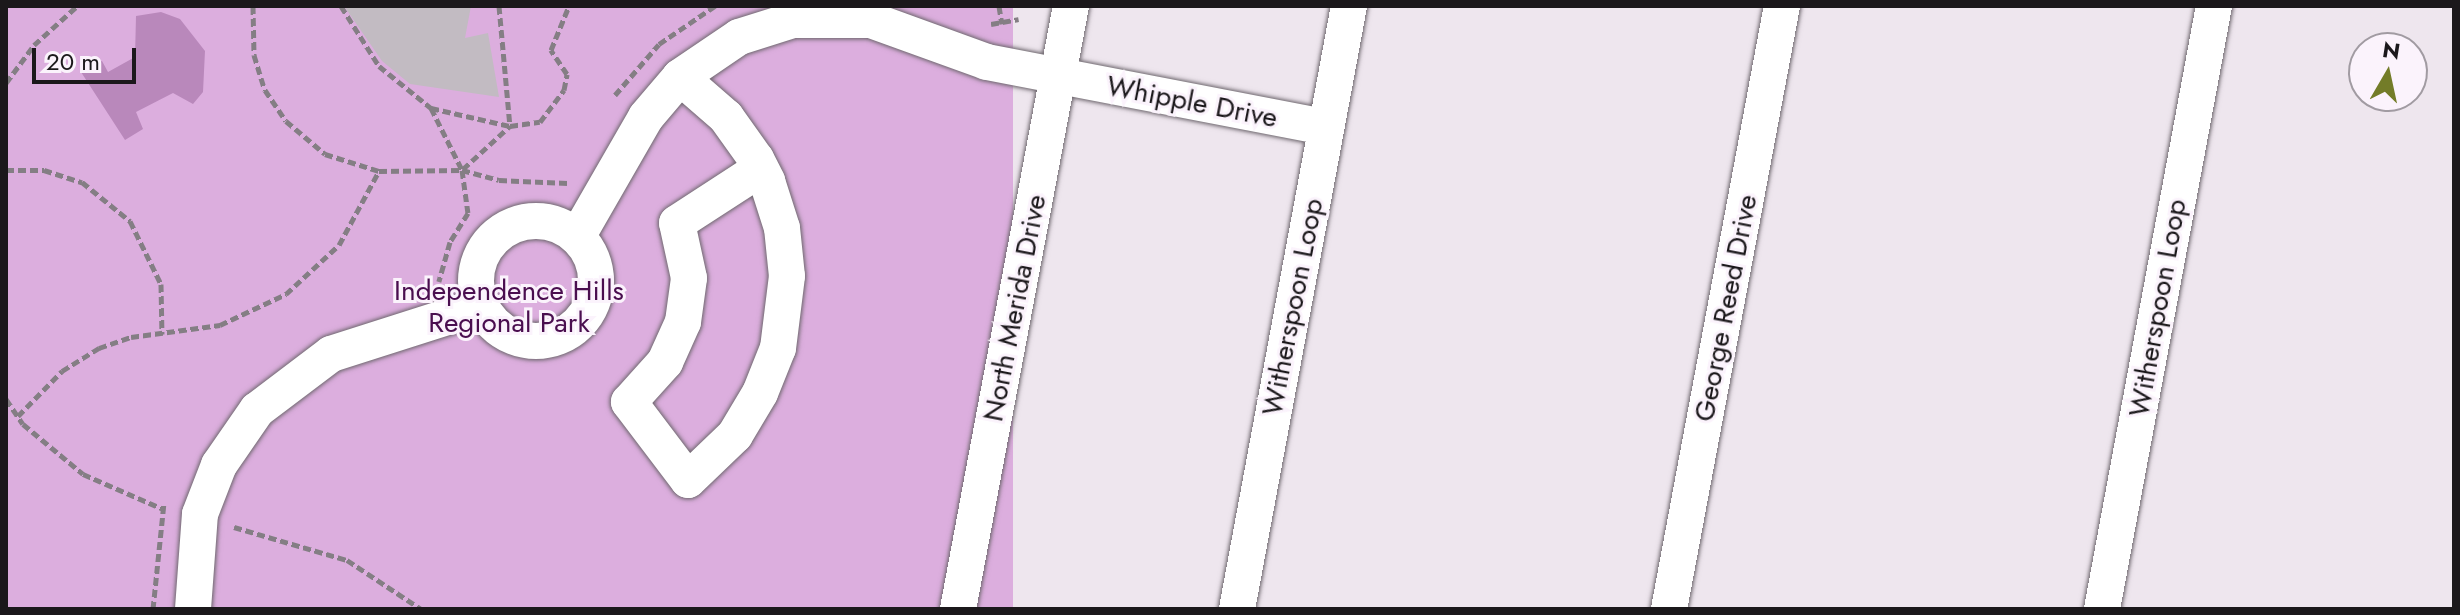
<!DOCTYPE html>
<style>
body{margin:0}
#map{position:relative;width:2460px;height:615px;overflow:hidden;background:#eee6ee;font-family:Jost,sans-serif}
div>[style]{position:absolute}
.green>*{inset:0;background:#dcaede;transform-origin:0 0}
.water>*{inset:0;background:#b988bb}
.building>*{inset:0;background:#c2bbc2}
.path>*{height:5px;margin-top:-2.5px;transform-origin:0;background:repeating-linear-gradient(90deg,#847e84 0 8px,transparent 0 12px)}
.roads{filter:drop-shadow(0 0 2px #6f686f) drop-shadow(0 0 2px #6f686f)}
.minor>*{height:36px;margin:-18px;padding:0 18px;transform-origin:18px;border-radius:18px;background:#fff}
.minor>.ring{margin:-18px;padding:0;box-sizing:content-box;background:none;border:36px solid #fff;border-radius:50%}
span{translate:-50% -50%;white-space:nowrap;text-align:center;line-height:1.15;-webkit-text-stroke:6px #fbf3fc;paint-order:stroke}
.street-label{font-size:28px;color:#1b181b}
.park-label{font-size:28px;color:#4a0e4f}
.frame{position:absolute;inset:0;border:8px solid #1b181b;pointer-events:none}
.north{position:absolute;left:2348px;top:32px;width:80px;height:80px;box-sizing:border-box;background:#fbf3fc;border:2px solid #a19ba2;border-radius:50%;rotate:9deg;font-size:22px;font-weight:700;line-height:32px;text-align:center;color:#1b181b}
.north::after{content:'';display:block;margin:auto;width:28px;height:36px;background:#737c28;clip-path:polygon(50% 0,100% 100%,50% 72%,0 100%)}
.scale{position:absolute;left:32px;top:48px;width:104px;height:36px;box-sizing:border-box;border:4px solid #1b181b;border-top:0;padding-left:10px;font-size:24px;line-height:28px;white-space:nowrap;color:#1b181b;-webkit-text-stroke:6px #fbf3fc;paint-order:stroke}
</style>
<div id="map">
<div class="green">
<div style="left:6px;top:6px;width:1007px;height:603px"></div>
</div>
<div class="water">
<div style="clip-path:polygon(161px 12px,180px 19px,205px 51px,203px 92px,193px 104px,173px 93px,136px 112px,143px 129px,125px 140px,81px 72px,102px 61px,108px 72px,135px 57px,136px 16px)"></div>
</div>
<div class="building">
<div style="clip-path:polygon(344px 6px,471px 6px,465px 38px,488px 33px,499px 97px,410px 84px,382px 61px)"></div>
</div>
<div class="path">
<div style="left:253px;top:6px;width:49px;rotate:88.8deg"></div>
<div style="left:254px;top:55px;width:37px;rotate:73deg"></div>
<div style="left:265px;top:90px;width:37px;rotate:56deg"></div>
<div style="left:286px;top:121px;width:51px;rotate:40.2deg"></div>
<div style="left:325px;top:154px;width:57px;rotate:17.5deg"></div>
<div style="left:379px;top:171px;width:83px;rotate:-0.7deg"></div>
<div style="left:462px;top:170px;width:38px;rotate:15deg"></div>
<div style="left:499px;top:180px;width:69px;rotate:2.5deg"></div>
<div style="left:341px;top:6px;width:71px;rotate:57.7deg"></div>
<div style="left:379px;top:66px;width:67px;rotate:38.9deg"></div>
<div style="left:431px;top:108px;width:69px;rotate:63.4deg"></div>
<div style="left:462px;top:170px;width:43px;rotate:82.1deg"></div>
<div style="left:468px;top:213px;width:34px;rotate:122deg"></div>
<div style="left:450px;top:242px;width:41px;rotate:105.8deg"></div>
<div style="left:499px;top:6px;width:121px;rotate:84.8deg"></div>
<div style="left:999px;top:6px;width:18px;rotate:81deg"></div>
<div style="left:991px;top:24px;width:28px;rotate:-10deg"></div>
<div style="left:6px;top:83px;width:47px;rotate:-53.6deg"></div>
<div style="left:34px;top:45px;width:58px;rotate:-42.2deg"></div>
<div style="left:615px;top:95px;width:67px;rotate:-49.2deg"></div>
<div style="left:659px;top:44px;width:68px;rotate:-34.2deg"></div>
<div style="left:431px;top:108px;width:81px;rotate:12.8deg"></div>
<div style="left:510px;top:126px;width:30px;rotate:-8deg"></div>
<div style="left:540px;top:122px;width:40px;rotate:-53deg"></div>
<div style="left:564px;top:90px;width:16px;rotate:-79deg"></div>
<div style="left:567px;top:74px;width:29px;rotate:-124deg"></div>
<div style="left:551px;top:50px;width:48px;rotate:-67.8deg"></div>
<div style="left:463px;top:169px;width:64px;rotate:-42.5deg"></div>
<div style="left:6px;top:170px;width:38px"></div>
<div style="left:44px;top:170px;width:40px;rotate:18deg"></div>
<div style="left:82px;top:182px;width:62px;rotate:39.1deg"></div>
<div style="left:130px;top:221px;width:70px;rotate:63.8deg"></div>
<div style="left:161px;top:284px;width:50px;rotate:88.9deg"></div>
<div style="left:6px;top:399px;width:30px;rotate:56deg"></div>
<div style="left:23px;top:424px;width:78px;rotate:39.8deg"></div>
<div style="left:83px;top:474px;width:87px;rotate:23.6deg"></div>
<div style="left:18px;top:416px;width:63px;rotate:-45.6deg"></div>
<div style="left:62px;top:371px;width:44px;rotate:-31.9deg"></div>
<div style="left:99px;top:348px;width:34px;rotate:-19deg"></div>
<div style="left:131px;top:337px;width:90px;rotate:-7.7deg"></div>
<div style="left:220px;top:325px;width:73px;rotate:-25.2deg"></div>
<div style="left:286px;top:294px;width:72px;rotate:-42.8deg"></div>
<div style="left:339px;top:245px;width:84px;rotate:-61.6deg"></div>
<div style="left:234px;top:527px;width:118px;rotate:16.3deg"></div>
<div style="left:347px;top:560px;width:89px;rotate:33.5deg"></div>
<div style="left:153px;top:609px;width:107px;rotate:-84.1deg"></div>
</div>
<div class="roads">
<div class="minor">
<div style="left:680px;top:77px;width:61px;rotate:41deg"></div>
<div style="left:726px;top:117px;width:52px;rotate:54.5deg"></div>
<div style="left:756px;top:159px;width:25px;rotate:63deg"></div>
<div style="left:767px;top:181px;width:49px;rotate:72.3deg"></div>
<div style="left:782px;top:228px;width:48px;rotate:84.1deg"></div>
<div style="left:787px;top:276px;width:73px;rotate:97.1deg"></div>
<div style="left:778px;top:348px;width:48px;rotate:111.8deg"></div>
<div style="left:760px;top:393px;width:49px;rotate:120.8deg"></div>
<div style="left:735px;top:435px;width:65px;rotate:136.2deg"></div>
<div style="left:688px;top:480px;width:98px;rotate:-127.1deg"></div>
<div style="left:629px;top:402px;width:54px;rotate:-48deg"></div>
<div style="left:665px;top:362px;width:44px;rotate:-65.8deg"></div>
<div style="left:683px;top:322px;width:44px;rotate:-82.2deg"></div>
<div style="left:689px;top:278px;width:56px;rotate:-102.3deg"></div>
<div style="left:677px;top:223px;width:99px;rotate:-33deg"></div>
<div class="ring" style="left:476px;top:221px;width:84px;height:84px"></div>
<div style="left:577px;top:237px;width:138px;rotate:-60.1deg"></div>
<div style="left:646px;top:117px;width:52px;rotate:-49.6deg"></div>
<div style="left:680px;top:77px;width:71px;rotate:-34.1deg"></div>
<div style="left:739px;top:37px;width:57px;rotate:-17.5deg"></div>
<div style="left:793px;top:20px;width:78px"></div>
<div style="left:871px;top:20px;width:123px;rotate:19.9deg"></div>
<div style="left:987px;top:62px;width:345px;rotate:10.9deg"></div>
<div style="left:193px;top:609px;width:95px;rotate:-85.8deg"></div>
<div style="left:200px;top:514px;width:53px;rotate:-68.8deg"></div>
<div style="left:219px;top:465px;width:67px;rotate:-55.4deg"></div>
<div style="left:257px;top:410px;width:93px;rotate:-37.1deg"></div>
<div style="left:331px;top:354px;width:157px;rotate:-17.7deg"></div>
<div style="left:958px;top:609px;width:613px;rotate:-79.39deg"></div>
<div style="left:1237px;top:609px;width:613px;rotate:-79.48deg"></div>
<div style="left:1669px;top:609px;width:613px;rotate:-79.39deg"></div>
<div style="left:2102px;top:609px;width:613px;rotate:-79.48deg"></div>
</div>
</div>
<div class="street-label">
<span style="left:1192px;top:102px;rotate:11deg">Whipple Drive</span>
<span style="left:1293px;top:307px;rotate:-79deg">Witherspoon Loop</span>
<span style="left:1015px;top:308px;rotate:-79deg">North Merida Drive</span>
<span style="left:1726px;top:308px;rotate:-79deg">George Reed Drive</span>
<span style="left:2158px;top:308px;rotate:-80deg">Witherspoon Loop</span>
</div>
<div class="park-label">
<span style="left:509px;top:307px">Independence Hills<br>Regional Park</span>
</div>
<div class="frame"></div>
<div class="north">N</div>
<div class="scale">20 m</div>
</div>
